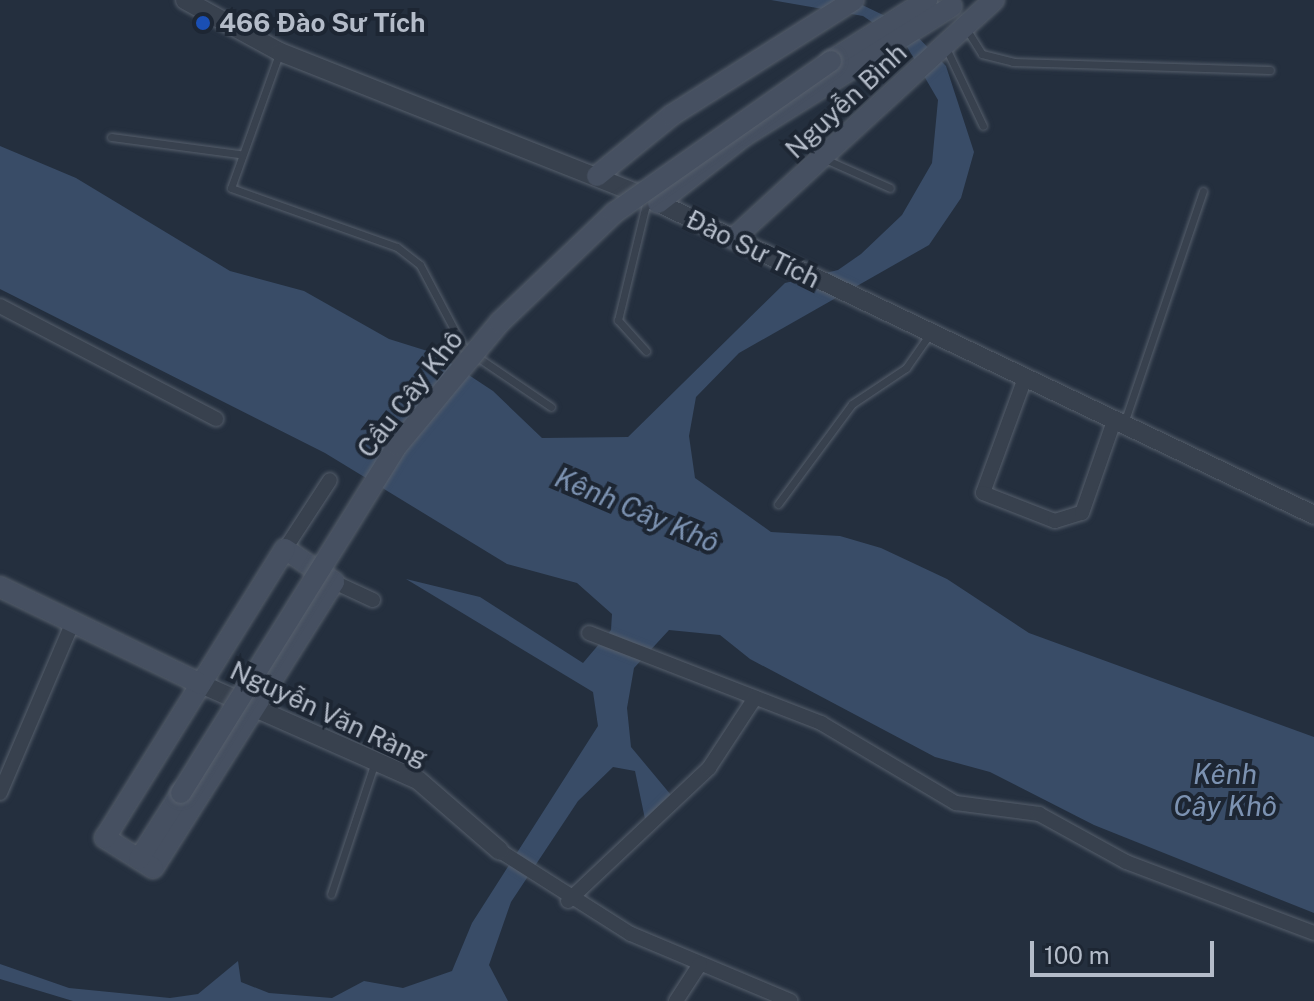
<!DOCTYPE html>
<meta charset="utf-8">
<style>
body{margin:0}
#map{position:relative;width:1314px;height:1001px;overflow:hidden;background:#242f3e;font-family:"Public Sans",sans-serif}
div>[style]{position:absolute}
.water>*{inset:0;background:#394c67}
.roads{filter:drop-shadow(0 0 2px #565f6c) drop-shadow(0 0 2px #565f6c)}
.service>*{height:7px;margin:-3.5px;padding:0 3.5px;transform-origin:3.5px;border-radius:3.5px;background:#38414e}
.minor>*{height:14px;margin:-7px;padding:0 7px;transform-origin:7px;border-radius:7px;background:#38414e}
.tertiary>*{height:18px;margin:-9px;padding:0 9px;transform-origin:9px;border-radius:9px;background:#38414e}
.secondary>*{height:20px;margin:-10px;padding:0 10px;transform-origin:10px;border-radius:10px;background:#465061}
.bridges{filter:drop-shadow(0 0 2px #565f6c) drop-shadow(0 0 2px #565f6c)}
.secondary-bridge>*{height:20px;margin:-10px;padding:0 10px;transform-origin:10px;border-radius:10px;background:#465061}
.dots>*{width:22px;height:22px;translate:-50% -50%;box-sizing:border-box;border:4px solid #1d2633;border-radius:50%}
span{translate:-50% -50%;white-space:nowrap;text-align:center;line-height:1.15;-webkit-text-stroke:8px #1d2633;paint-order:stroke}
.poi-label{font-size:26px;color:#b4bcc9;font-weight:700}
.left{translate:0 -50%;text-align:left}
.street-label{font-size:26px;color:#b4bcc9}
.water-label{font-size:28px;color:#7c92b1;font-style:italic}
.scale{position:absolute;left:1030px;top:941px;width:184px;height:36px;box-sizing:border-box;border:4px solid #b4bcc9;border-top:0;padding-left:10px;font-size:24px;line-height:28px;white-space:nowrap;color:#b4bcc9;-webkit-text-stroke:6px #1d2633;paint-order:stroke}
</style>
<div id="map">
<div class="water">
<div style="clip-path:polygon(771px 0,852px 0,908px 27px,946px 66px,974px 152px,961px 198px,929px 245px,739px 353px,696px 397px,689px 436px,695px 478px,771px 532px,840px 536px,881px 548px,947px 579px,1029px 633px,1314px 737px,1314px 913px,1094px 825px,990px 772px,935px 757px,750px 659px,720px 635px,669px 630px,634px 668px,627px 708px,631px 747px,671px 795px,645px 819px,635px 771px,613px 767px,578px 801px,511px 902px,489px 965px,508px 1001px,73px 1001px,0 979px,0 964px,69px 988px,170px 998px,198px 994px,238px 961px,241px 982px,269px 993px,332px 998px,364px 981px,403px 988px,452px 971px,472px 923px,598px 726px,593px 692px,406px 579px,480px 597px,583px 663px,611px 630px,612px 614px,577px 583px,507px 564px,325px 453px,0 289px,0 146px,76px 178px,230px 271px,304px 291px,389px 339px,437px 354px,493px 391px,542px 438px,628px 437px,785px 283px,838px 270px,861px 254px,902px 215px,932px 163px,938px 100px,906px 45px,863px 16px)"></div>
</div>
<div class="roads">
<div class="service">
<div style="left:967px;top:30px;width:28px;rotate:58deg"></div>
<div style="left:982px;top:54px;width:32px;rotate:14deg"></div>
<div style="left:1013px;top:62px;width:257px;rotate:1.8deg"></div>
<div style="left:946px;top:48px;width:86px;rotate:64.6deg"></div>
<div style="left:279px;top:54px;width:142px;rotate:109.7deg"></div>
<div style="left:231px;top:188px;width:176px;rotate:19.6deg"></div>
<div style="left:397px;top:247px;width:29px;rotate:38deg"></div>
<div style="left:420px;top:265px;width:94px;rotate:62.1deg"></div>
<div style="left:464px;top:348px;width:105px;rotate:34.1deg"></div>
<div style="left:111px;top:137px;width:129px;rotate:7.6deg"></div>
<div style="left:825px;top:159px;width:71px;rotate:24deg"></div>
<div style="left:646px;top:351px;width:42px;rotate:-132.1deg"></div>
<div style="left:618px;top:320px;width:123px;rotate:-76.4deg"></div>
<div style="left:1124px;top:423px;width:245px;rotate:-71.2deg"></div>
<div style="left:778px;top:504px;width:124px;rotate:-53.5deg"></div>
<div style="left:852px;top:404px;width:65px;rotate:-33.7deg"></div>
<div style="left:906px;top:368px;width:40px;rotate:-55.1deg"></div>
<div style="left:331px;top:894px;width:139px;rotate:-71.6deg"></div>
</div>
<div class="minor">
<div style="left:0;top:306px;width:244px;rotate:27.6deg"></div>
<div style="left:1025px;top:378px;width:122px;rotate:110.1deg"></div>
<div style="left:983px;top:493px;width:77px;rotate:21.3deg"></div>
<div style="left:1055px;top:521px;width:28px;rotate:-17deg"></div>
<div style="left:1082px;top:513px;width:97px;rotate:-70.8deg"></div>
<div style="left:285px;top:549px;width:82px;rotate:-56.9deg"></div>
<div style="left:334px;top:582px;width:43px;rotate:24.8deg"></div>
<div style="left:589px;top:633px;width:249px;rotate:21.2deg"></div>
<div style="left:821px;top:723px;width:157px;rotate:30.7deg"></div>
<div style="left:956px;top:803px;width:84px;rotate:7.5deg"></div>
<div style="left:1039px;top:814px;width:99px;rotate:28.9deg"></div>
<div style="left:1126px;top:862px;width:201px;rotate:20.7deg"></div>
<div style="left:0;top:793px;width:184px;rotate:-66.9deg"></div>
<div style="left:500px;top:851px;width:155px;rotate:32.4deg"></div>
<div style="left:631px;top:934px;width:173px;rotate:22.8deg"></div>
<div style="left:568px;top:901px;width:194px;rotate:-43.3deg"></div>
<div style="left:709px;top:768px;width:84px;rotate:-56.7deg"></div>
<div style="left:676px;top:1001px;width:44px;rotate:-57deg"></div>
</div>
<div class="tertiary">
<div style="left:185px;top:0;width:108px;rotate:28.7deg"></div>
<div style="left:280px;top:52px;width:396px;rotate:21.6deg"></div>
<div style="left:648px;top:198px;width:738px;rotate:25.45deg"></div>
<div style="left:201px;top:684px;width:237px;rotate:23.9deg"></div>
<div style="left:418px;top:780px;width:108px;rotate:40.9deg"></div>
</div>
<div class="secondary">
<div style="left:831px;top:61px;width:114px;rotate:-32.4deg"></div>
<div style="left:597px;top:176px;width:97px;rotate:-39.1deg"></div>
<div style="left:672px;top:115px;width:215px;rotate:-32.3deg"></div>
<div style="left:658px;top:203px;width:109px;rotate:-37.9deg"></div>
<div style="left:744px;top:136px;width:245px;rotate:-32deg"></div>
<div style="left:733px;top:239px;width:354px;rotate:-42.5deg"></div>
<div style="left:285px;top:549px;width:59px;rotate:34deg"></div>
<div style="left:334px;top:582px;width:338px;rotate:122.3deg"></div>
<div style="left:153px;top:868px;width:57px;rotate:-148deg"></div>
<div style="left:105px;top:838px;width:340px;rotate:-58.1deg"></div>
<div style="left:0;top:587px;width:223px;rotate:25.8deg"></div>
<div style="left:139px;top:859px;width:78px;rotate:-57.5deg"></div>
</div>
</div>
<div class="bridges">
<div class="secondary-bridge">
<div style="left:181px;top:793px;width:410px;rotate:-58.1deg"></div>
<div style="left:398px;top:445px;width:160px;rotate:-50.3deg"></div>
<div style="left:500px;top:322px;width:158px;rotate:-43.7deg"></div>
<div style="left:614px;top:213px;width:265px;rotate:-35deg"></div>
</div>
</div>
<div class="dots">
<div style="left:203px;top:23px;background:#1a4fb4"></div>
</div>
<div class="poi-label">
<span class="left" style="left:219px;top:23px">466 Đào Sư Tích</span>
</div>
<div class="street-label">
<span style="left:846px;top:101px;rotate:-43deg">Nguyễn Bình</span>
<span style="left:753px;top:249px;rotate:26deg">Đào Sư Tích</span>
<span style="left:410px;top:394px;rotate:-52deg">Cầu Cây Khô</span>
<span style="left:329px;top:714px;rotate:25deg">Nguyễn Văn Ràng</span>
</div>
<div class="water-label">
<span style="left:637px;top:510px;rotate:23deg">Kênh Cây Khô</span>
<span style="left:1225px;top:790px">Kênh<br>Cây Khô</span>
</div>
<div class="scale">100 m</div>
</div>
